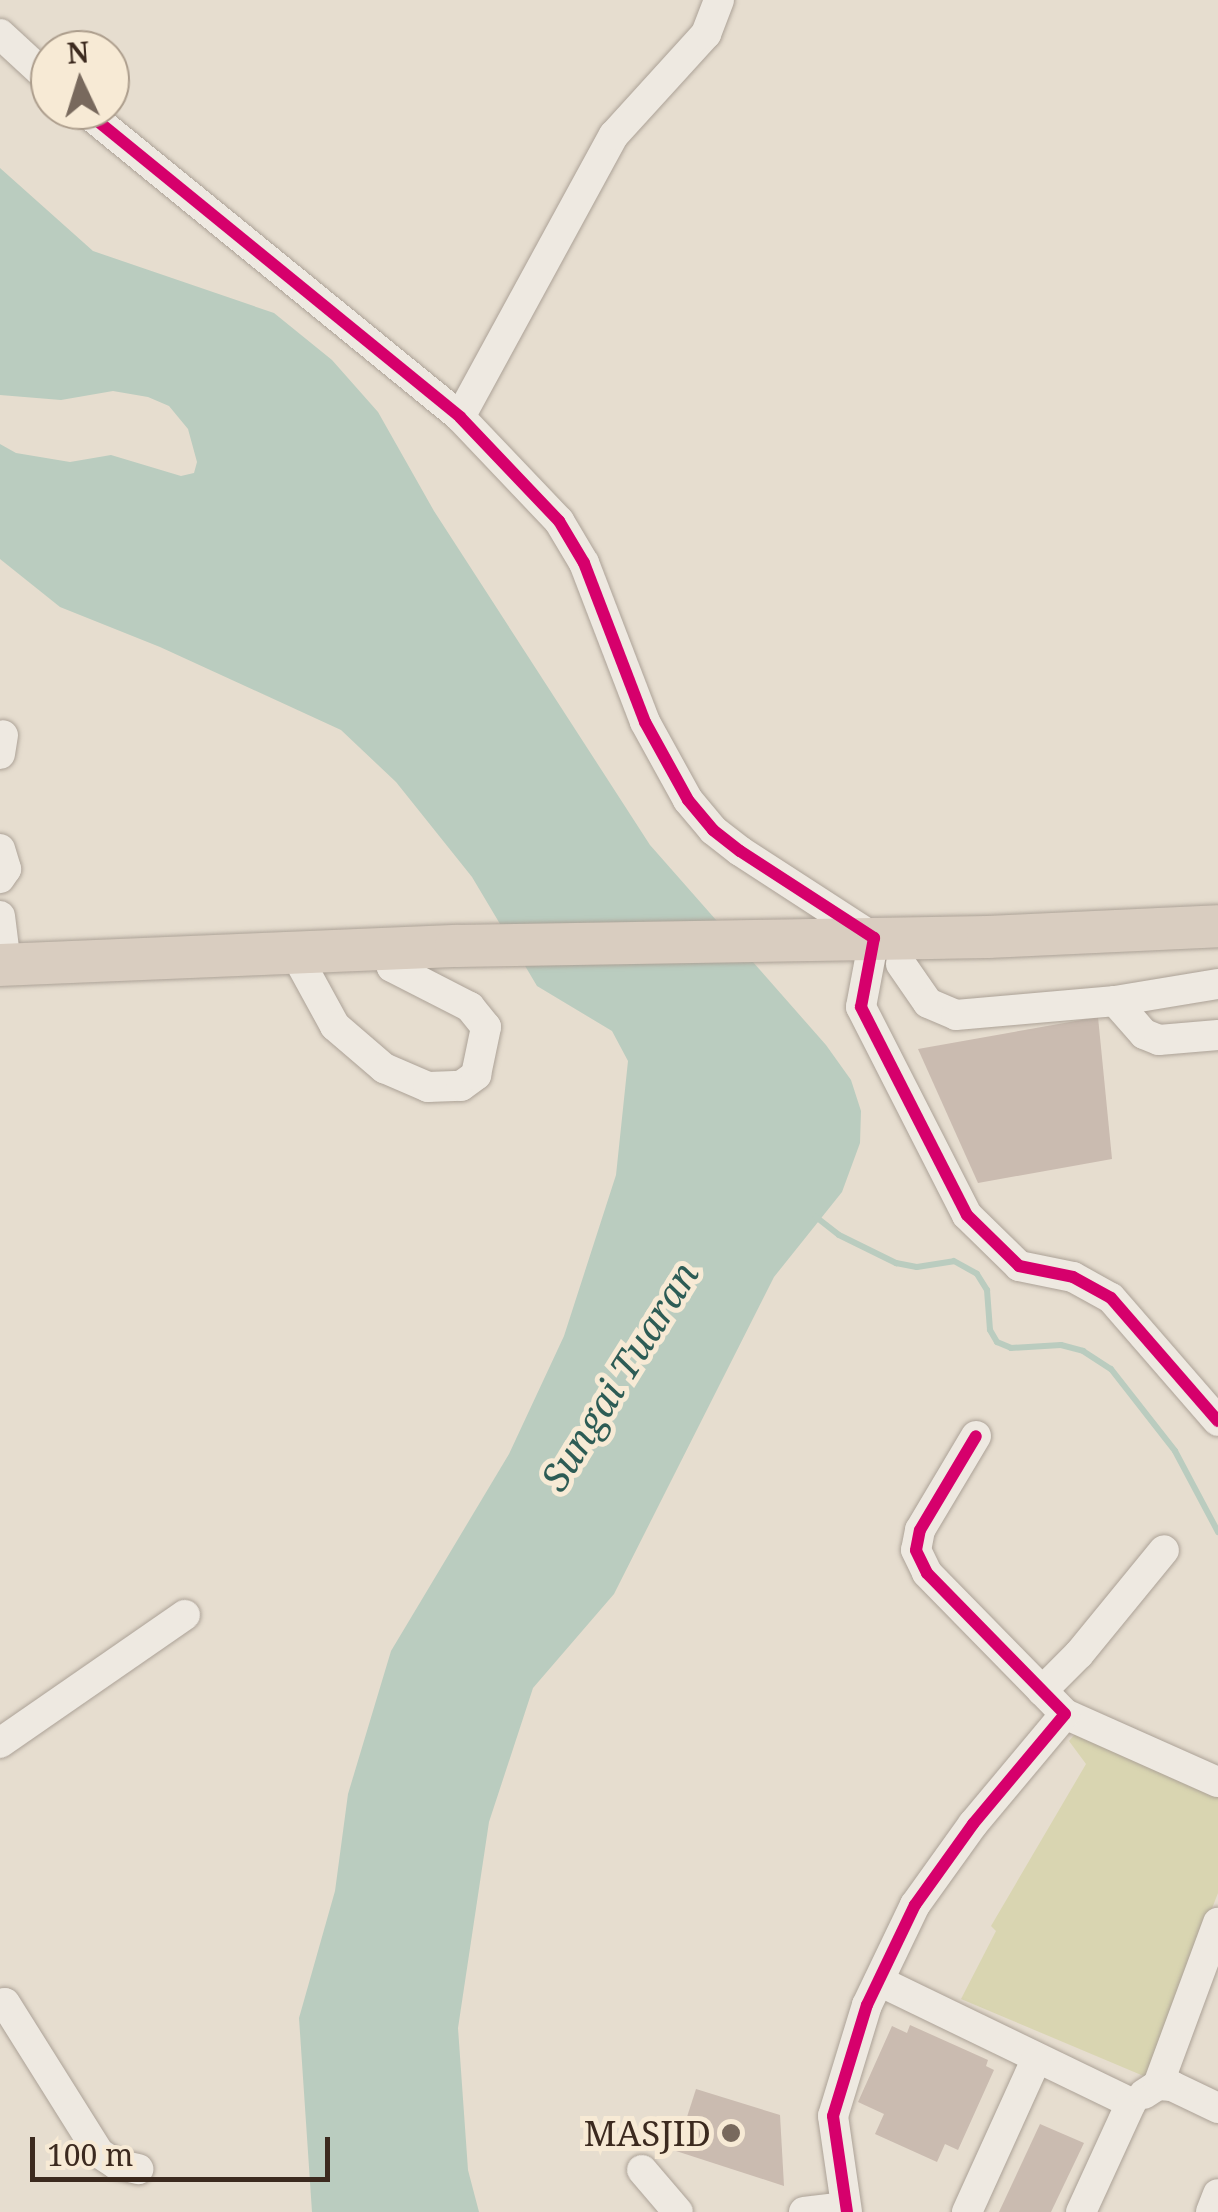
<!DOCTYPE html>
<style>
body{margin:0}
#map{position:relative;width:1218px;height:2212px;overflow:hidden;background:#e6ddcf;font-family:"Noto Serif",serif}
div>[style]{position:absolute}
.green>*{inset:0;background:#d9d5b1}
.water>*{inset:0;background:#baccbf}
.stream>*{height:6px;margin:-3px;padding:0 3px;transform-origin:3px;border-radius:3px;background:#baccbf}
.building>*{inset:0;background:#cabbb0}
.roads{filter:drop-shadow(0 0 2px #aca297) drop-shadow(0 0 2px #aca297)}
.minor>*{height:30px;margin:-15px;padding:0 15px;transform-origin:15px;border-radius:15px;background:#eee9e1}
.highway>*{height:42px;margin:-21px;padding:0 21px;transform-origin:21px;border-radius:21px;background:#d9cdc0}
.cycleway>*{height:12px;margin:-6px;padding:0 6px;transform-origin:6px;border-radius:6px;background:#d6006c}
.dots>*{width:28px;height:28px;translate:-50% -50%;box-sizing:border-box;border:5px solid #f7ead5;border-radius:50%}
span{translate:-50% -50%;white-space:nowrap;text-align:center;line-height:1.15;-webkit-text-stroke:10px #f7ead5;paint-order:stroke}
.poi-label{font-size:35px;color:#3c2a1f}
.right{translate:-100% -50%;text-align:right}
.water-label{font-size:38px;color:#2d5c55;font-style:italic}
.north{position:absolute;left:30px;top:30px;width:100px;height:100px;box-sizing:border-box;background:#f7ead5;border:2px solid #ac9d8c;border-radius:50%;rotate:356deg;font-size:28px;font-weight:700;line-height:40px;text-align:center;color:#3c2a1f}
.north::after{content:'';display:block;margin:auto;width:35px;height:45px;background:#78695d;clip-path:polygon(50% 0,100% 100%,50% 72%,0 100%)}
.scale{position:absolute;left:30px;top:2137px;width:300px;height:45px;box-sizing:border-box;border:5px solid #3c2a1f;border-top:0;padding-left:12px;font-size:30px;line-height:35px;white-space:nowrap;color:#3c2a1f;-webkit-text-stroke:8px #f7ead5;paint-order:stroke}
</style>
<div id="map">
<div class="green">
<div style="clip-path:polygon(1081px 1727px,1218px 1790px,1218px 1893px,1146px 2077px,961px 1999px,996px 1931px,991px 1926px,1086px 1764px,1069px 1741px)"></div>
</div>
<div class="water">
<div style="clip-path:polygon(0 168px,93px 251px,274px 313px,332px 360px,378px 412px,434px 511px,650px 845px,826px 1045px,851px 1080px,861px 1111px,860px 1143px,842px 1192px,774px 1277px,614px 1594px,533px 1688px,489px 1822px,458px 2028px,468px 2170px,479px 2212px,312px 2212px,299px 2018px,335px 1891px,348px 1794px,391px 1651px,509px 1454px,564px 1336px,616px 1175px,628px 1061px,612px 1031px,537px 986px,472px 877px,396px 782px,341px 730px,160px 647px,60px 607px,0 559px,0 444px,16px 453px,70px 462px,111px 455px,181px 476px,194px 473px,197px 462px,188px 429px,169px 406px,148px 397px,113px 391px,61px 400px,0 395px)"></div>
</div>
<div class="stream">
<div style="left:816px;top:1217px;width:29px;rotate:38deg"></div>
<div style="left:839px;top:1235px;width:64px;rotate:26.2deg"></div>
<div style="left:896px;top:1263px;width:21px;rotate:11deg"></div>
<div style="left:917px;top:1267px;width:37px;rotate:-9deg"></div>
<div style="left:954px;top:1261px;width:26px;rotate:29deg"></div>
<div style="left:977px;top:1274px;width:19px;rotate:58deg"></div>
<div style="left:987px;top:1290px;width:40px;rotate:85.7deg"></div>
<div style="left:990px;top:1330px;width:14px;rotate:60deg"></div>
<div style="left:997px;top:1342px;width:15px;rotate:23deg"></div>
<div style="left:1011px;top:1348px;width:50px;rotate:-3.4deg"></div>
<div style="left:1061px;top:1345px;width:23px;rotate:15deg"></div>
<div style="left:1083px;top:1351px;width:33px;rotate:33deg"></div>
<div style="left:1111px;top:1369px;width:104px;rotate:52deg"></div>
<div style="left:1175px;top:1451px;width:92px;rotate:62deg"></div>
</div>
<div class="building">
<div style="clip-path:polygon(1098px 1017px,1112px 1159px,978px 1183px,918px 1049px)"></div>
<div style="clip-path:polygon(910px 2025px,988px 2060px,986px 2066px,994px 2070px,958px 2150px,945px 2144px,937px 2162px,875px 2134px,884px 2114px,858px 2102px,892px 2026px,907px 2033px)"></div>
<div style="clip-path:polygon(696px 2089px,780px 2115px,784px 2186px,676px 2151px)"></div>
<div style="clip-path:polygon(1040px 2124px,1084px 2143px,1051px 2212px,999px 2212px)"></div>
</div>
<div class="roads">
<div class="minor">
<div style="left:0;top:34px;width:68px;rotate:42.6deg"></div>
<div style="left:84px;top:110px;width:485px;rotate:39.2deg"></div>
<div style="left:460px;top:417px;width:144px;rotate:46.4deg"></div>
<div style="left:559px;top:521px;width:49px;rotate:59.2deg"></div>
<div style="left:584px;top:563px;width:170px;rotate:69deg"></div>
<div style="left:645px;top:722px;width:89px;rotate:61.1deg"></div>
<div style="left:688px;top:800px;width:39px;rotate:50deg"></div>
<div style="left:713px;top:830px;width:34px;rotate:38deg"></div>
<div style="left:740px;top:851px;width:160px;rotate:33deg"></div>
<div style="left:874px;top:938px;width:70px;rotate:100.7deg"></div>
<div style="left:861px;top:1007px;width:233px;rotate:63deg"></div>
<div style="left:967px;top:1215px;width:73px;rotate:44.4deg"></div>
<div style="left:1019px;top:1266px;width:55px;rotate:11.5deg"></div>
<div style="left:1073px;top:1277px;width:43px;rotate:28.9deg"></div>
<div style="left:1111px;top:1298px;width:163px;rotate:49deg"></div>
<div style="left:460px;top:417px;width:321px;rotate:-61.4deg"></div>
<div style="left:614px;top:135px;width:137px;rotate:-47.7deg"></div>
<div style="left:706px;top:34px;width:36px;rotate:-69deg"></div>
<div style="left:0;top:754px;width:19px;rotate:-81deg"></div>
<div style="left:0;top:849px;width:21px;rotate:73deg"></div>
<div style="left:6px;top:869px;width:11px;rotate:124deg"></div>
<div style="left:0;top:916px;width:48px;rotate:82.9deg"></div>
<div style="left:295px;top:953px;width:83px;rotate:61.3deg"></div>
<div style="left:335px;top:1026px;width:65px;rotate:40.6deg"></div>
<div style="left:384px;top:1068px;width:48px;rotate:23.4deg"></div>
<div style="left:428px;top:1087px;width:33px;rotate:-2deg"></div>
<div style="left:461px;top:1086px;width:19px;rotate:-36deg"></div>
<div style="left:476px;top:1075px;width:49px;rotate:-78.2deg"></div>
<div style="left:486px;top:1027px;width:26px;rotate:-129deg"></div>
<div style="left:470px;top:1007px;width:88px;rotate:-152.9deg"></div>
<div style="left:392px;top:967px;width:19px;rotate:-102deg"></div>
<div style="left:901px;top:964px;width:47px;rotate:55.3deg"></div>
<div style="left:928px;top:1003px;width:30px;rotate:23deg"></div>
<div style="left:956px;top:1015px;width:160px;rotate:-5deg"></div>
<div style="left:1115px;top:1001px;width:104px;rotate:-9.4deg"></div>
<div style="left:1115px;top:1001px;width:44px;rotate:48.7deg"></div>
<div style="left:1144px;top:1034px;width:16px;rotate:22deg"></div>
<div style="left:1159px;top:1040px;width:59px;rotate:-4.8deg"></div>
<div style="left:976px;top:1436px;width:109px;rotate:120.8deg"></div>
<div style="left:920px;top:1530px;width:20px;rotate:101deg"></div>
<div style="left:916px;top:1550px;width:25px;rotate:64deg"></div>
<div style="left:927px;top:1573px;width:197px;rotate:45.6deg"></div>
<div style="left:1065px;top:1714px;width:167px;rotate:24deg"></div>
<div style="left:1042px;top:1691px;width:52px;rotate:-45deg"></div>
<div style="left:1079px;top:1654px;width:134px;rotate:-50.7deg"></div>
<div style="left:0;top:1743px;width:225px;rotate:-34.7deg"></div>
<div style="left:879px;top:1981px;width:280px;rotate:25.8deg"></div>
<div style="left:1131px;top:2103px;width:120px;rotate:114.6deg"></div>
<div style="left:0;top:2007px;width:6px;rotate:-39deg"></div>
<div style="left:5px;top:2003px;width:177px;rotate:57.9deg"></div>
<div style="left:99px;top:2153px;width:20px;rotate:33deg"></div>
<div style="left:116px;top:2164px;width:23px;rotate:13deg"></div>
<div style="left:1158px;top:2085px;width:173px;rotate:-69.7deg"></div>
<div style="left:1144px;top:2094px;width:17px;rotate:-33deg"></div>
<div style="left:1158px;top:2085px;width:14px;rotate:4deg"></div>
<div style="left:1172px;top:2086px;width:51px;rotate:25.6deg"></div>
<div style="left:642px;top:2170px;width:55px;rotate:49.4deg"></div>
<div style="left:804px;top:2212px;width:40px;rotate:-7.1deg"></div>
<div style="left:847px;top:2212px;width:97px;rotate:-98.3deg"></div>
<div style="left:833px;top:2116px;width:116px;rotate:-73deg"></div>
<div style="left:867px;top:2005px;width:111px;rotate:-64.4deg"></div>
<div style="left:915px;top:1905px;width:100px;rotate:-54.4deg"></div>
<div style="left:973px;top:1824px;width:143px;rotate:-50.1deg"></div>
<div style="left:967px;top:2212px;width:169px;rotate:-65.6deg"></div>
<div style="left:1211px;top:2212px;width:19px;rotate:-69deg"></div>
</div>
<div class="highway">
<div style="left:0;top:965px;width:456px;rotate:-2.4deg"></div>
<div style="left:456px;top:946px;width:532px;rotate:-0.97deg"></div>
<div style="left:988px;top:937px;width:230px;rotate:-2.7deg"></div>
</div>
</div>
<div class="cycleway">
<div style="left:84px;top:110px;width:485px;rotate:39.2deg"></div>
<div style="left:460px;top:417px;width:144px;rotate:46.4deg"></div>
<div style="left:559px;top:521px;width:49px;rotate:59.2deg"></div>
<div style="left:584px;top:563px;width:170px;rotate:69deg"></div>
<div style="left:645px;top:722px;width:89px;rotate:61.1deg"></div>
<div style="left:688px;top:800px;width:39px;rotate:50deg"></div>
<div style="left:713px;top:830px;width:34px;rotate:38deg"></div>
<div style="left:740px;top:851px;width:160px;rotate:33deg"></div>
<div style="left:874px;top:938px;width:70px;rotate:100.7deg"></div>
<div style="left:861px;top:1007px;width:233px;rotate:63deg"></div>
<div style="left:967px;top:1215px;width:73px;rotate:44.4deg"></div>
<div style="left:1019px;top:1266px;width:55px;rotate:11.5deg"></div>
<div style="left:1073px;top:1277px;width:43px;rotate:28.9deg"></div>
<div style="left:1111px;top:1298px;width:163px;rotate:49deg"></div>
<div style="left:847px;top:2212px;width:97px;rotate:-98.3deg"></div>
<div style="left:833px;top:2116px;width:116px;rotate:-73deg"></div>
<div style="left:867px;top:2005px;width:111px;rotate:-64.4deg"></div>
<div style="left:915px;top:1905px;width:100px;rotate:-54.4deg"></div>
<div style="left:973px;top:1824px;width:143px;rotate:-50.1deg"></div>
<div style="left:1065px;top:1714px;width:197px;rotate:-134.4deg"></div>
<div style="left:927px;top:1573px;width:25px;rotate:-116deg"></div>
<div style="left:916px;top:1550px;width:20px;rotate:-79deg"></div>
<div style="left:920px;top:1530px;width:109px;rotate:-59.2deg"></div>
</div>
<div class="dots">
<div style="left:731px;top:2133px;background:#78695d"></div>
</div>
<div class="poi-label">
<span class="right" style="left:711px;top:2133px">MASJID</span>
</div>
<div class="water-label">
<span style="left:619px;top:1376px;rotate:-58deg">Sungai Tuaran</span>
</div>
<div class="north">N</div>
<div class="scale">100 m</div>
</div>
